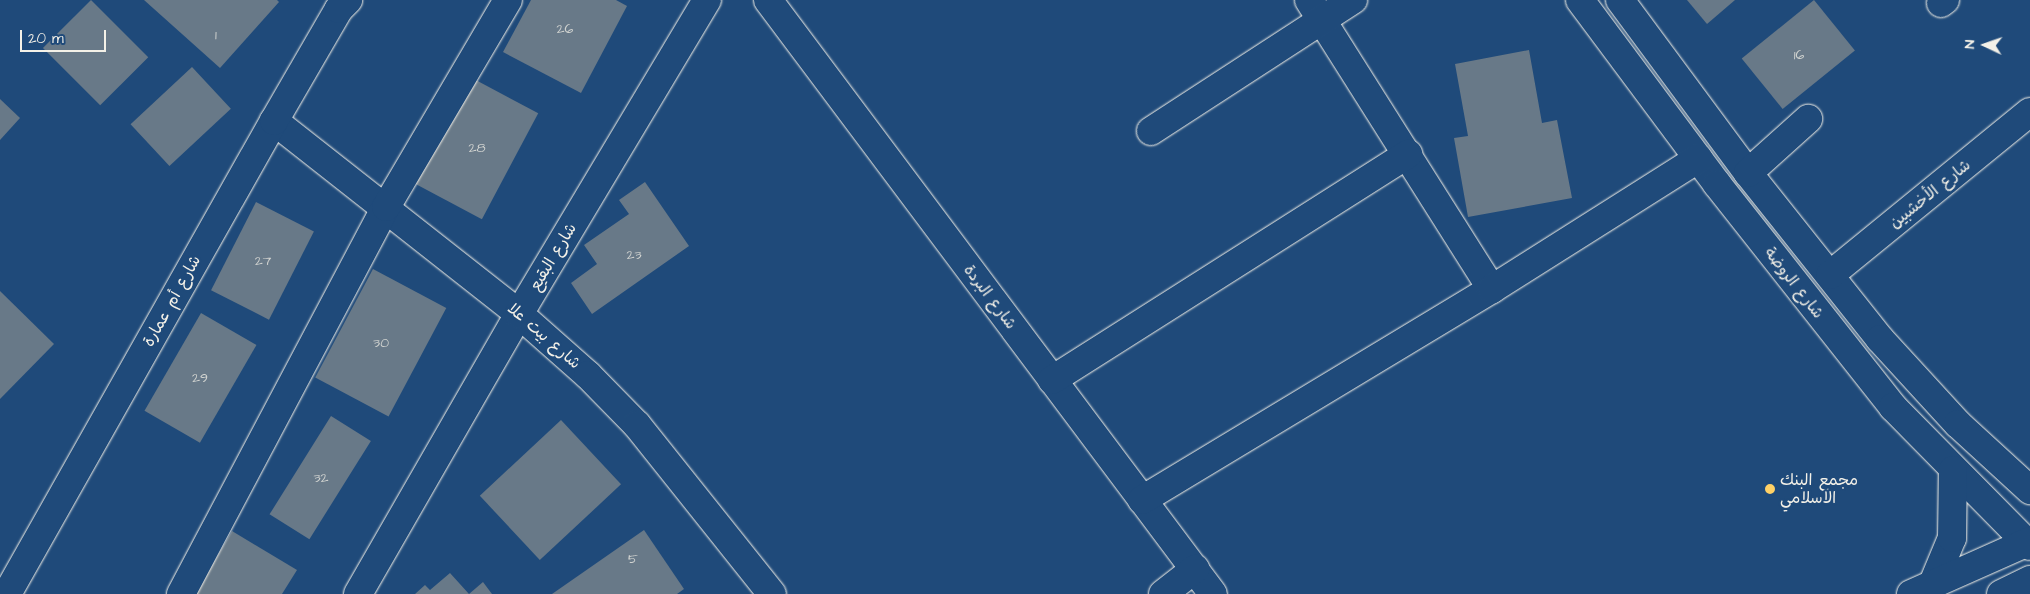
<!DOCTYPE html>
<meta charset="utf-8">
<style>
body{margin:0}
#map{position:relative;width:2030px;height:594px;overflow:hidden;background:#1f4a7a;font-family:"Architects Daughter","Playpen Sans Arabic",sans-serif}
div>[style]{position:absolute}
.building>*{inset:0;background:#687988;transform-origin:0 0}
.roads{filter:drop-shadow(0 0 1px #f4f1e8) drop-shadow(0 0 1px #f4f1e8)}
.minor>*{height:28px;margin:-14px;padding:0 14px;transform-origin:14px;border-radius:14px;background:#1f4a7a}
.dots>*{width:14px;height:14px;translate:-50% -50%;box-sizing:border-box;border:2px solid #1f4a7a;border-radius:50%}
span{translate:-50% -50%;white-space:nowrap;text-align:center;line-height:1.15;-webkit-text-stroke:4.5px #1f4a7a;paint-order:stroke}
.number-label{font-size:14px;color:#d1d3d0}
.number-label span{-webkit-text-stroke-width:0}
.street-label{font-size:16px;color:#f4f1e8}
.poi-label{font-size:16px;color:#f4f1e8}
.left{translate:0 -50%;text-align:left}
.north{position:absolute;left:1960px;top:20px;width:50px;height:50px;-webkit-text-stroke:4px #1f4a7a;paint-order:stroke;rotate:273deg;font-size:14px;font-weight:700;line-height:20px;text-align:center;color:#f4f1e8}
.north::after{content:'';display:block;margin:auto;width:18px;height:22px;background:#f4f1e8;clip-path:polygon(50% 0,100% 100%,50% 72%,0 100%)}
.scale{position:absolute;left:20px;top:30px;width:86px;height:22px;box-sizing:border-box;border:2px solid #f4f1e8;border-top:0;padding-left:6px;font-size:15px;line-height:18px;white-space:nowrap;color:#f4f1e8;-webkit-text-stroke:4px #1f4a7a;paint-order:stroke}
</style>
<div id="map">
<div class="building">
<div style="left:91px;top:0;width:81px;height:68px;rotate:45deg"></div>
<div style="clip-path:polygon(144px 0,277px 0,279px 2px,220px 68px)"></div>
<div style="clip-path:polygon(531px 0,616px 0,627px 6px,581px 93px,503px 52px)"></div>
<div style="clip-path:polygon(1687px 0,1735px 0,1707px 24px)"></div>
<div style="left:1814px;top:0;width:65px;height:93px;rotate:51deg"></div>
<div style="clip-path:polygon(1529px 50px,1542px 123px,1557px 120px,1572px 198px,1468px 217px,1454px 138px,1468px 136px,1455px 64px)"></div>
<div style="left:192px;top:67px;width:57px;height:84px;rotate:47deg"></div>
<div style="left:472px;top:78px;width:75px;height:120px;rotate:28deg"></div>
<div style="clip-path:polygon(0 99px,20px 118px,0 140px)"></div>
<div style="clip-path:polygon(645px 182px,689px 246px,592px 314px,571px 283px,597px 264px,584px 245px,629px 214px,619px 200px)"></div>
<div style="left:256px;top:202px;width:65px;height:99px;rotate:27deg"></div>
<div style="left:373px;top:269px;width:83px;height:123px;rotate:28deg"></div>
<div style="clip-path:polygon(0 291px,54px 344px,0 399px)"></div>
<div style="left:201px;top:313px;width:64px;height:113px;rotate:30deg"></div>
<div style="left:331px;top:416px;width:47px;height:116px;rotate:32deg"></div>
<div style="left:561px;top:420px;width:88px;height:111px;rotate:47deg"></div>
<div style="clip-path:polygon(644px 530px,684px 589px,677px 594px,552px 594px)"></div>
<div style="clip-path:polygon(232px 531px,297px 570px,282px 594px,195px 594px)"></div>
<div style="clip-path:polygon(450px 573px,469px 594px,415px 594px,425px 585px,430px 590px)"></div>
<div style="clip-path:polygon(483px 582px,492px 594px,469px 594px)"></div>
</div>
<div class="roads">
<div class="minor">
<div style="left:768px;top:0;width:742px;rotate:53.16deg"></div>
<div style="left:1309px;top:0;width:342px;rotate:57.7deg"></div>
<div style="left:1580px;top:0;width:229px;rotate:53.3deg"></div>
<div style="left:1717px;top:184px;width:284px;rotate:51.7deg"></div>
<div style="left:1893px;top:407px;width:195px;rotate:45.4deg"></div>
<div style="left:1620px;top:0;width:215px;rotate:53.5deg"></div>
<div style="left:1748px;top:173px;width:212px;rotate:51.5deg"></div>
<div style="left:1880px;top:339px;width:115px;rotate:47.5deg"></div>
<div style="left:1958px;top:424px;width:98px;rotate:42.5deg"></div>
<div style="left:1941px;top:3px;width:5px;rotate:-37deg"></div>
<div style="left:274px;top:121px;width:312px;rotate:38.2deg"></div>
<div style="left:519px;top:314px;width:92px;rotate:41.5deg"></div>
<div style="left:588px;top:375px;width:70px;rotate:45.6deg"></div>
<div style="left:637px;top:425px;width:216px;rotate:51.4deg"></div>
<div style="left:1151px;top:131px;width:241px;rotate:-33deg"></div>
<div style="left:1748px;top:173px;width:81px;rotate:-42deg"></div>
<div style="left:1830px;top:275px;width:258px;rotate:-39.2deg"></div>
<div style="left:1052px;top:380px;width:422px;rotate:-32.4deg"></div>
<div style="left:1142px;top:500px;width:409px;rotate:-31.1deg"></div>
<div style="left:1492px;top:289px;width:244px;rotate:-32.3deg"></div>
<div style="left:1932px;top:586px;width:52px;rotate:-67.4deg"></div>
<div style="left:1952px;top:538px;width:68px;rotate:-89.2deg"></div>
<div style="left:7px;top:594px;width:543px;rotate:-60.56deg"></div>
<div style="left:274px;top:121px;width:129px;rotate:-59.9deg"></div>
<div style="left:339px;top:9px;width:13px;rotate:-45deg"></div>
<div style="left:181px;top:594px;width:438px;rotate:-62.1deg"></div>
<div style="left:386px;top:207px;width:240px;rotate:-59.5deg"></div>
<div style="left:358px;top:594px;width:323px;rotate:-60.1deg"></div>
<div style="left:519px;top:314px;width:366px;rotate:-59.1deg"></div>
<div style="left:1163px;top:594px;width:41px;rotate:-38deg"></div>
<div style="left:1911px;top:594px;width:130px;rotate:-24deg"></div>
<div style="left:2001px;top:594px;width:32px;rotate:-26deg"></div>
</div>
</div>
<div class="dots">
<div style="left:1770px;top:489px;background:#ffd166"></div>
</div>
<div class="number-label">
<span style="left:565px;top:29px">26</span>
<span style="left:216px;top:35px">1</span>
<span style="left:1799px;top:55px">16</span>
<span style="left:477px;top:148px">28</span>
<span style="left:634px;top:255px">23</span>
<span style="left:263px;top:261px">27</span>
<span style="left:381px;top:343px">30</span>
<span style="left:200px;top:378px">29</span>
<span style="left:321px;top:478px">32</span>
<span style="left:633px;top:559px">5</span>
</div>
<div class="street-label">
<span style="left:1930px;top:194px;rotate:-39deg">شارع الأخشبين</span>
<span style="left:553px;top:257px;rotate:-59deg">شارع البقيع</span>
<span style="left:1794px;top:283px;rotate:52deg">شارع الروضة</span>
<span style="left:990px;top:297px;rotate:53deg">شارع البردة</span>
<span style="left:172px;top:301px;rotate:-61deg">شارع أم عمارة</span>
<span style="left:544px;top:336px;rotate:41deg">شارع بيت علا</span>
</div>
<div class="poi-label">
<span class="left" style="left:1780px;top:489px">مجمع البنك<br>الاسلامي</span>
</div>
<div class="north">N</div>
<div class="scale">20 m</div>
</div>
